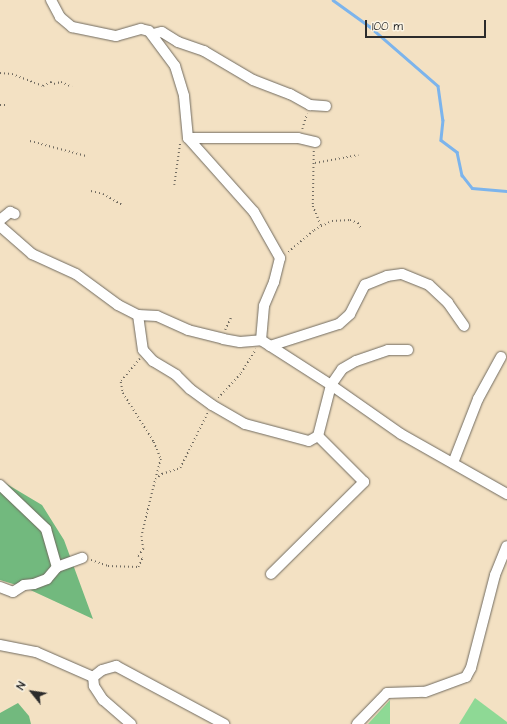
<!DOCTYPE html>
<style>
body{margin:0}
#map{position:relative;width:507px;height:724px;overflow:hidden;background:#f3e1c3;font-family:"Architects Daughter",sans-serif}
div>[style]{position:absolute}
.green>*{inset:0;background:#8ed995}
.forest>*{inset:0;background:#72b97e}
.stream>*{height:2.5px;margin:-1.25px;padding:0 1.25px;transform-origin:1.25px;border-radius:1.25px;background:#7cb4ec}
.path>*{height:1.5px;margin-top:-0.75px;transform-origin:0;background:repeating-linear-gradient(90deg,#716b60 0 1px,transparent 0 4px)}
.roads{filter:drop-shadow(0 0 1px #716b60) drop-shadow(0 0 1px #716b60)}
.minor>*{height:10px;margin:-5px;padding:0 5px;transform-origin:5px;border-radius:5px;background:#fff}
span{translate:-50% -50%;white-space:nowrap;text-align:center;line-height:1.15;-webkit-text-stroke:3px #fcf5e5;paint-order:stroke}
.north{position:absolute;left:12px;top:672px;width:40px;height:40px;-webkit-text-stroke:3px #fcf5e5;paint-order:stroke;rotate:300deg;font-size:11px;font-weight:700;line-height:16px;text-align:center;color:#2b2b2b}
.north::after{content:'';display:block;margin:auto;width:14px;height:18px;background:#2b2b2b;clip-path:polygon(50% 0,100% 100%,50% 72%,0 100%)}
.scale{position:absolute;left:365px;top:20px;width:121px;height:18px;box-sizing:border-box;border:2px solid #2b2b2b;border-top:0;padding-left:5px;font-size:12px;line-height:14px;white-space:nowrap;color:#2b2b2b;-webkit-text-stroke:3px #fcf5e5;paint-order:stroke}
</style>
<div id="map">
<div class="green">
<div style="clip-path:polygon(475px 698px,507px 722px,507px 724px,459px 724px)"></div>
<div style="clip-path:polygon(390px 700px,390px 724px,368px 724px)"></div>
</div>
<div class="forest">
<div style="clip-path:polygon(0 480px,42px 505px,64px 540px,93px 619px,26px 588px,0 580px)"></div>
<div style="clip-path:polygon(18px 703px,29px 716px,31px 724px,0 724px,0 713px)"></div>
</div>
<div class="stream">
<div style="left:333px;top:0;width:44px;rotate:35.8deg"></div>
<div style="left:369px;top:26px;width:91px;rotate:41deg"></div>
<div style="left:438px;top:86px;width:34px;rotate:82deg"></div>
<div style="left:443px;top:120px;width:20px;rotate:96deg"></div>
<div style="left:441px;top:140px;width:20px;rotate:37deg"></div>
<div style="left:457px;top:152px;width:24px;rotate:78deg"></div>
<div style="left:462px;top:175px;width:16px;rotate:52deg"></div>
<div style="left:472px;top:188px;width:35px;rotate:5deg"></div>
</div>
<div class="path">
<div style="left:0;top:73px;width:12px;rotate:5deg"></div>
<div style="left:12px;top:74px;width:33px;rotate:21deg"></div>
<div style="left:43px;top:86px;width:9px;rotate:-27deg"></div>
<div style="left:51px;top:82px;width:4px;rotate:34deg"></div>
<div style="left:54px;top:84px;width:7px;rotate:-16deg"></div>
<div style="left:61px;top:82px;width:12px;rotate:24deg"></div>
<div style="left:0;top:105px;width:7px"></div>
<div style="left:302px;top:129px;width:16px;rotate:-72deg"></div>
<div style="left:30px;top:141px;width:58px;rotate:15deg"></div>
<div style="left:314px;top:151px;width:55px;rotate:91deg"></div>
<div style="left:313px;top:206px;width:22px;rotate:68deg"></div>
<div style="left:315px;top:163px;width:44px;rotate:-10.5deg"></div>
<div style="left:174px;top:185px;width:42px;rotate:-81.9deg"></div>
<div style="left:91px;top:191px;width:12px;rotate:14deg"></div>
<div style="left:103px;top:194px;width:22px;rotate:30deg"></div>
<div style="left:288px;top:252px;width:34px;rotate:-40deg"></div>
<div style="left:314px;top:230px;width:20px;rotate:-27deg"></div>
<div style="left:332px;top:221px;width:18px;rotate:-3deg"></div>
<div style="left:350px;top:220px;width:9px;rotate:21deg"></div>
<div style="left:358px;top:223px;width:6px;rotate:59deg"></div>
<div style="left:225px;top:330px;width:14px;rotate:-65deg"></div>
<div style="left:140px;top:359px;width:30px;rotate:130deg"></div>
<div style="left:121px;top:382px;width:11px;rotate:80deg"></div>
<div style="left:123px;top:393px;width:58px;rotate:57.7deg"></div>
<div style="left:154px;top:442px;width:18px;rotate:68deg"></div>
<div style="left:161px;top:459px;width:20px;rotate:105deg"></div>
<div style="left:218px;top:398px;width:34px;rotate:-47deg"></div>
<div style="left:241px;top:373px;width:28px;rotate:-58deg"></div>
<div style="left:91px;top:560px;width:18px;rotate:19deg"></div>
<div style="left:108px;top:566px;width:30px;rotate:2deg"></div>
<div style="left:138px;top:567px;width:9px;rotate:-63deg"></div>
<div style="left:142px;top:559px;width:5px;rotate:-143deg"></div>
<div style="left:138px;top:556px;width:9px;rotate:-54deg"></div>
<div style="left:143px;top:549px;width:12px;rotate:-99deg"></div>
<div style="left:141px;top:537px;width:60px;rotate:-76.4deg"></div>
<div style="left:155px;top:479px;width:9px;rotate:-36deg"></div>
<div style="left:162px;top:474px;width:19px;rotate:-18deg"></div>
<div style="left:180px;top:468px;width:63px;rotate:-63.4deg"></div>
</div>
<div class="roads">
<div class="minor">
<div style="left:51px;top:0;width:19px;rotate:62deg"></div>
<div style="left:60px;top:17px;width:16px;rotate:40deg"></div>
<div style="left:72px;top:27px;width:45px;rotate:11.6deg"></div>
<div style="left:116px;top:36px;width:26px;rotate:-16deg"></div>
<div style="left:141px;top:29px;width:8px;rotate:14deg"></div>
<div style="left:149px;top:31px;width:44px;rotate:53.4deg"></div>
<div style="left:175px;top:66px;width:31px;rotate:73deg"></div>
<div style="left:184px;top:96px;width:42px;rotate:84.6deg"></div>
<div style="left:188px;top:138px;width:99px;rotate:48.3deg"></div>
<div style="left:254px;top:212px;width:53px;rotate:60.5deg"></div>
<div style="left:280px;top:258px;width:25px;rotate:104deg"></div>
<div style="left:274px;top:282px;width:26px;rotate:113deg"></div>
<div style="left:264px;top:306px;width:34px;rotate:95deg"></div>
<div style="left:153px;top:34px;width:9px;rotate:-13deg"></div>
<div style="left:162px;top:32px;width:19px;rotate:32deg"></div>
<div style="left:178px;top:42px;width:28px;rotate:19deg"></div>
<div style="left:204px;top:51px;width:57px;rotate:30.6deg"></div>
<div style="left:253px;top:80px;width:40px;rotate:21deg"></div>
<div style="left:290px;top:94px;width:23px;rotate:29deg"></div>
<div style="left:310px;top:105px;width:16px;rotate:4deg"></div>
<div style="left:188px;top:138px;width:110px"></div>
<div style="left:298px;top:138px;width:18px;rotate:13deg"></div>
<div style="left:0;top:220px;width:13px;rotate:-39deg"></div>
<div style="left:10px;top:212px;width:5px;rotate:22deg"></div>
<div style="left:0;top:226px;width:43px;rotate:41.2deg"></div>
<div style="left:32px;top:254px;width:48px;rotate:24.4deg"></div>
<div style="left:76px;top:274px;width:52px;rotate:36.4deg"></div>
<div style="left:118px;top:305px;width:22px;rotate:27deg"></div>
<div style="left:138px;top:315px;width:19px;rotate:3deg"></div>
<div style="left:157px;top:316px;width:34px;rotate:24deg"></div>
<div style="left:188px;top:330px;width:36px;rotate:14deg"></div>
<div style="left:223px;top:339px;width:17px;rotate:10deg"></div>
<div style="left:240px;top:342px;width:21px;rotate:-5deg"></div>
<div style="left:261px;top:340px;width:83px;rotate:32.7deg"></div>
<div style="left:331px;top:385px;width:19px;rotate:-55deg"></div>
<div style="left:342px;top:369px;width:16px;rotate:-30deg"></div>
<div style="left:356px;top:361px;width:34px;rotate:-19deg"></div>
<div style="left:388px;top:350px;width:20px"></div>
<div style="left:138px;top:315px;width:35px;rotate:82deg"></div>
<div style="left:143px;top:350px;width:15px;rotate:48deg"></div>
<div style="left:153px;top:361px;width:27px;rotate:31deg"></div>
<div style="left:176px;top:375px;width:20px;rotate:45deg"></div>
<div style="left:190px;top:389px;width:27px;rotate:36deg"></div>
<div style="left:212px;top:405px;width:38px;rotate:30deg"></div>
<div style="left:245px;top:424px;width:66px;rotate:14.9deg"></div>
<div style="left:309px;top:441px;width:10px;rotate:-29deg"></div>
<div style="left:318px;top:436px;width:53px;rotate:-75.7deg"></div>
<div style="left:331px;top:385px;width:85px;rotate:35deg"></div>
<div style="left:401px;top:434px;width:122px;rotate:29.5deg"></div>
<div style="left:270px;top:346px;width:72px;rotate:-17.7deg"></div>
<div style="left:339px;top:324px;width:15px;rotate:-42deg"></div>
<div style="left:350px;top:314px;width:33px;rotate:-63deg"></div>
<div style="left:365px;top:285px;width:24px;rotate:-22deg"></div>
<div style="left:387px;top:276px;width:15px;rotate:-8deg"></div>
<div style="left:402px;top:274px;width:29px;rotate:22deg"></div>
<div style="left:429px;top:285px;width:26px;rotate:43deg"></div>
<div style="left:448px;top:303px;width:28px;rotate:55deg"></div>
<div style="left:453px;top:463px;width:69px;rotate:-68.7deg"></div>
<div style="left:478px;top:399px;width:48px;rotate:-61.3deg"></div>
<div style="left:0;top:485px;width:64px;rotate:43.7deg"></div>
<div style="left:46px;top:529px;width:40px;rotate:74deg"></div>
<div style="left:271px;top:574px;width:131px;rotate:-44.7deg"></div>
<div style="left:364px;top:482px;width:65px;rotate:-135deg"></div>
<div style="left:0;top:587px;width:14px;rotate:21deg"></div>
<div style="left:13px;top:592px;width:13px;rotate:-32deg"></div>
<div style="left:24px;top:585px;width:10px;rotate:-6deg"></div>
<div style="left:34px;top:584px;width:14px;rotate:-21deg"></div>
<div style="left:47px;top:579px;width:16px;rotate:-50deg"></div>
<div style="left:57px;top:567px;width:27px;rotate:-20deg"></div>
<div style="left:0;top:645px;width:37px;rotate:11deg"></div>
<div style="left:36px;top:652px;width:62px;rotate:23.7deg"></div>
<div style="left:131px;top:724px;width:37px;rotate:-139deg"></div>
<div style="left:103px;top:700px;width:17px;rotate:-123deg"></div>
<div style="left:94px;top:686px;width:9px;rotate:-96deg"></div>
<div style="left:93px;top:677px;width:11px;rotate:-38deg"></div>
<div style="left:102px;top:670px;width:15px;rotate:-16deg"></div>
<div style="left:116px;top:666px;width:123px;rotate:28.2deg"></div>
<div style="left:357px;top:724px;width:43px;rotate:-45.9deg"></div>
<div style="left:387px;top:693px;width:38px;rotate:-2deg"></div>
<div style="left:425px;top:692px;width:44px;rotate:-20.1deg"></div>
<div style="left:466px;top:677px;width:10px;rotate:-61deg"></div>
<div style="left:471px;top:668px;width:96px;rotate:-75.5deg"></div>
<div style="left:495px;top:575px;width:31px;rotate:-68deg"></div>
</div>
</div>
<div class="north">N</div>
<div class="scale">100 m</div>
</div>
